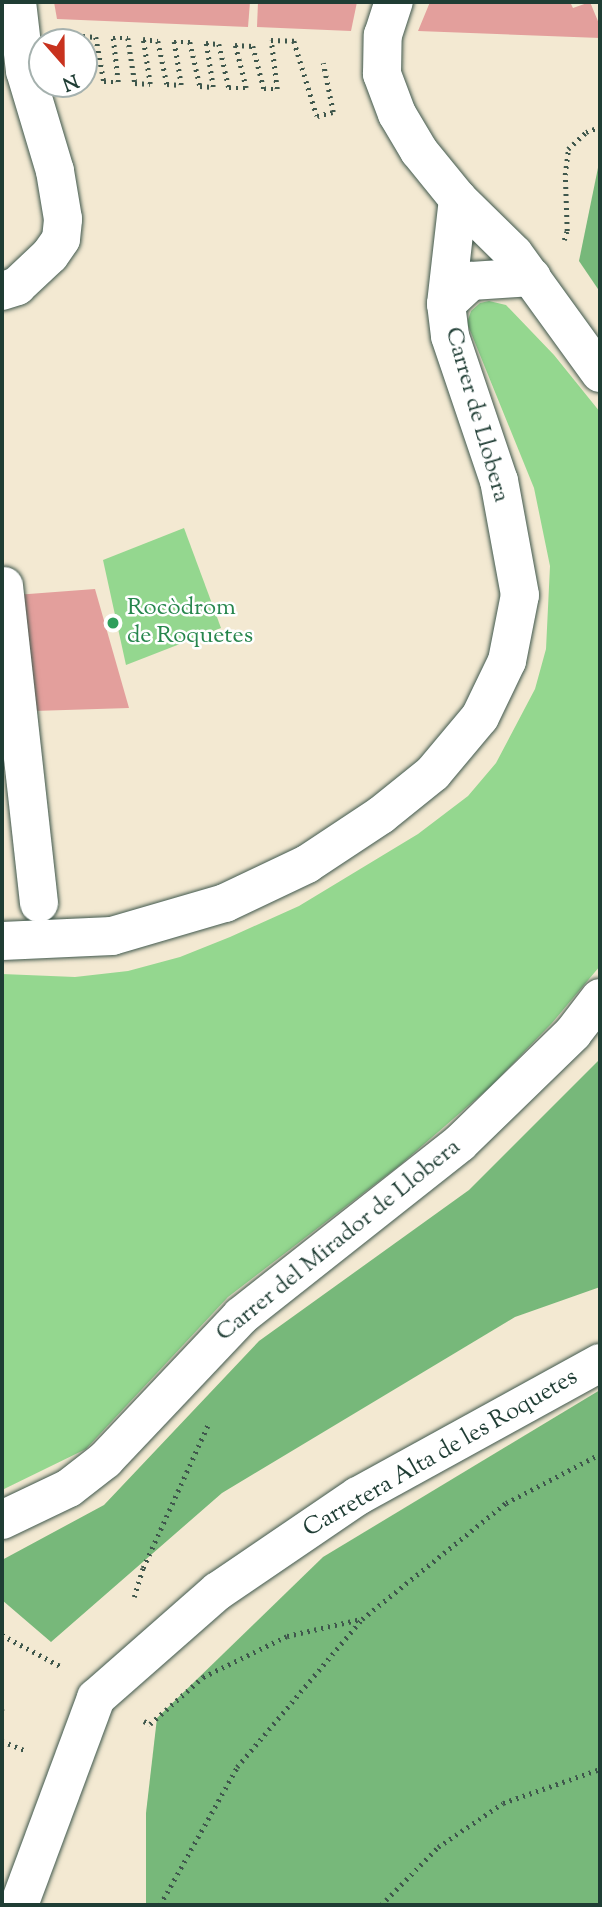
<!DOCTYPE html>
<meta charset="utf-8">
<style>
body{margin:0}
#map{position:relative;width:602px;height:1907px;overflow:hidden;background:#f3e9d2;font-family:"Sorts Mill Goudy",serif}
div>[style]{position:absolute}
.green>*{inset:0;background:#94d78f}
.forest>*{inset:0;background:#77b87a}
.building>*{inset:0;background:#e39f9c}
.path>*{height:4.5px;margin-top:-2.25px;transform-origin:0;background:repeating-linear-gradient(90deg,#3f574c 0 2px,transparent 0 7px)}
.roads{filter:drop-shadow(0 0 2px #3f574c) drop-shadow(0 0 2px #3f574c)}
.pedestrian>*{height:38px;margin:-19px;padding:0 19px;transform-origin:19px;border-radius:19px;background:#fff}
.minor>*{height:38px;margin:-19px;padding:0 19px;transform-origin:19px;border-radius:19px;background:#fff}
.dots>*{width:19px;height:19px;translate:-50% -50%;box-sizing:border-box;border:4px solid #fff;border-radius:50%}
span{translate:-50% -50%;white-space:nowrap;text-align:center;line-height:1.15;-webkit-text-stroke:5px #fff;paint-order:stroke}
.street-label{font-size:24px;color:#1f3d34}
.leisure-label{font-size:24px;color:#27864d}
.left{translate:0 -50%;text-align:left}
.frame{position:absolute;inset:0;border:4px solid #1f3d34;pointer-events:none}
.north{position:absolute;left:28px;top:28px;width:70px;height:70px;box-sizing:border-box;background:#fff;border:2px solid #a5b1ae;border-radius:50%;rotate:159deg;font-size:19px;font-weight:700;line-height:28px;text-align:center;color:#1f3d34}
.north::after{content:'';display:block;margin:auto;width:24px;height:32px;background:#c8321e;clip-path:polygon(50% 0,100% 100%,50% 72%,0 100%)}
</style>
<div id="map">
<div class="green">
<div style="clip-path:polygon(489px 301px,506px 305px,554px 355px,600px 412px,600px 966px,552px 1023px,490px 1087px,400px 1165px,228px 1297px,86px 1449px,2px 1490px,2px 974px,75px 977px,128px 971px,180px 957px,230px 937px,299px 906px,418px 834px,468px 796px,496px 763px,535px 689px,546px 649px,550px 566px,534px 488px,467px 323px,471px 311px,480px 303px)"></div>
<div style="clip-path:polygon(184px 528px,221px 628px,126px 665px,103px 560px)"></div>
</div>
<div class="forest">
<div style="clip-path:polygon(600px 158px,600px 292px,579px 261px)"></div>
<div style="clip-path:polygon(600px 1059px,600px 1287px,515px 1317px,222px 1493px,51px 1642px,2px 1600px,2px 1560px,104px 1505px,259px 1341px,469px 1190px)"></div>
<div style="clip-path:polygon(600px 1390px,600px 1905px,146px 1905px,146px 1813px,157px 1718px,323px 1557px)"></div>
</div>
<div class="building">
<div style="clip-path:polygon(54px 2px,250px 2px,248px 27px,57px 19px)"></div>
<div style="clip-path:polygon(258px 2px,357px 2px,351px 31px,257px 27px)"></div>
<div style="clip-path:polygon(430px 2px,570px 2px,573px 8px,590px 2px,600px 26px,600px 38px,418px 31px)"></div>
<div style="clip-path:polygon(95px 589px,129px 708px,2px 712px,2px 596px)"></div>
</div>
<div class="path">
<div style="left:83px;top:42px;width:6px;rotate:-90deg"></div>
<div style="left:83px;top:36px;width:13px;rotate:4deg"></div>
<div style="left:96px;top:37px;width:46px;rotate:79.9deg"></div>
<div style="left:104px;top:82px;width:14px"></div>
<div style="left:118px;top:82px;width:44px;rotate:-96.5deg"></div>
<div style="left:113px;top:38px;width:15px"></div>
<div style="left:128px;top:38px;width:46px;rotate:81.2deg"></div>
<div style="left:135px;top:83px;width:15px;rotate:4deg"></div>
<div style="left:150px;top:84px;width:46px;rotate:-98.8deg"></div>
<div style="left:143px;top:39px;width:15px;rotate:8deg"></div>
<div style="left:158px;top:41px;width:44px;rotate:78.2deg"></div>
<div style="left:167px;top:84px;width:14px;rotate:4deg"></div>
<div style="left:181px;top:85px;width:44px;rotate:-99.2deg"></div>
<div style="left:174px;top:42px;width:16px"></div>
<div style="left:190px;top:42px;width:45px;rotate:77.2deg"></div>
<div style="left:200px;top:86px;width:13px;rotate:4deg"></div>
<div style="left:213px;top:87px;width:45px;rotate:-99deg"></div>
<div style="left:206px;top:43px;width:13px;rotate:4deg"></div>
<div style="left:219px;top:44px;width:45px;rotate:77.2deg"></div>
<div style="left:229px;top:88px;width:17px"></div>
<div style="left:246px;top:88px;width:44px;rotate:-104.3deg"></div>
<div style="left:235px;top:45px;width:18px;rotate:3deg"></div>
<div style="left:253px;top:46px;width:44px;rotate:75.7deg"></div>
<div style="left:264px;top:89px;width:13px"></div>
<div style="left:277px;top:89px;width:49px;rotate:-97deg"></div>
<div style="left:271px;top:40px;width:23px;rotate:2deg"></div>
<div style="left:294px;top:41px;width:78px;rotate:73deg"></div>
<div style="left:317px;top:116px;width:16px;rotate:-14deg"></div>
<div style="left:333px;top:112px;width:50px;rotate:-101.5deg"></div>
<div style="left:84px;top:50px;width:31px;rotate:84deg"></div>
<div style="left:87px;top:81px;width:3px;rotate:180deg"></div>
<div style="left:564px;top:240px;width:9px;rotate:-72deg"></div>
<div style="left:567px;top:231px;width:56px;rotate:-92deg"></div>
<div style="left:565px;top:175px;width:26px;rotate:-83deg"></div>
<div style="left:568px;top:149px;width:25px;rotate:-43deg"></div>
<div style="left:586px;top:132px;width:15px;rotate:-20deg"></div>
<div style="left:134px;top:1597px;width:30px;rotate:-73deg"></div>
<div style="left:143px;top:1568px;width:157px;rotate:-65.6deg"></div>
<div style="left:2px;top:1635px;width:66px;rotate:28.1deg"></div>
<div style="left:2px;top:1709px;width:5px;rotate:90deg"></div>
<div style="left:144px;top:1721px;width:7px;rotate:27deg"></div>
<div style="left:150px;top:1724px;width:71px;rotate:-41.6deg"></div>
<div style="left:203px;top:1677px;width:93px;rotate:-26deg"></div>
<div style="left:287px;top:1636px;width:76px;rotate:-12.9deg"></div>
<div style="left:2px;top:1741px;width:24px;rotate:22deg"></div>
<div style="left:160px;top:1905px;width:158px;rotate:-60.8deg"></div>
<div style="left:237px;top:1767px;width:194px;rotate:-49.8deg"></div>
<div style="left:362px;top:1619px;width:185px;rotate:-38.9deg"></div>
<div style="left:506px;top:1503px;width:106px;rotate:-27.5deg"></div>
<div style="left:381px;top:1905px;width:81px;rotate:-45.5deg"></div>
<div style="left:438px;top:1847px;width:78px;rotate:-34.1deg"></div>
<div style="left:503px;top:1803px;width:103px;rotate:-19.3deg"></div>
</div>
<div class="roads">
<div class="pedestrian">
<div style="left:4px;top:586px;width:319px;rotate:83.7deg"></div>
</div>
<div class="minor">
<div style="left:458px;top:199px;width:78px;rotate:44.5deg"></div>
<div style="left:514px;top:254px;width:147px;rotate:54.1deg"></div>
<div style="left:2px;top:291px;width:16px;rotate:-18deg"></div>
<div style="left:17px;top:286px;width:45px;rotate:-43.2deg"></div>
<div style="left:50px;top:255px;width:19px;rotate:-55deg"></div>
<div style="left:61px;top:239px;width:20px;rotate:-84deg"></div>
<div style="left:63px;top:219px;width:49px;rotate:-99.5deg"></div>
<div style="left:55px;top:171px;width:104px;rotate:-106.7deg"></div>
<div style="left:25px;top:71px;width:69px;rotate:-96.6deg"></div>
<div style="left:446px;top:304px;width:34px;rotate:-43deg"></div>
<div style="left:471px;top:281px;width:61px;rotate:-3.8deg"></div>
<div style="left:2px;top:941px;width:110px;rotate:-2.6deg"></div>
<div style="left:112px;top:936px;width:118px;rotate:-16.3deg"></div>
<div style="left:225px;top:903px;width:91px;rotate:-25.4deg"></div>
<div style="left:307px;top:864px;width:89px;rotate:-33.5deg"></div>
<div style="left:381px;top:815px;width:67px;rotate:-38.9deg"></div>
<div style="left:433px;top:773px;width:73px;rotate:-50deg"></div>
<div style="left:480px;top:717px;width:62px;rotate:-64.3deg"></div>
<div style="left:507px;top:661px;width:67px;rotate:-78.9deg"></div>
<div style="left:520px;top:595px;width:116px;rotate:-100.4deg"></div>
<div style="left:499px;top:481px;width:153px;rotate:-108.7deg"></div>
<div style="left:450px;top:336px;width:32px;rotate:-97deg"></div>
<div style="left:446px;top:304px;width:106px;rotate:-83.5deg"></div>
<div style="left:458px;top:199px;width:62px;rotate:-129.1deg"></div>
<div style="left:419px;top:151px;width:43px;rotate:-120.7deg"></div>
<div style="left:397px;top:114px;width:43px;rotate:-110.6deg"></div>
<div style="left:382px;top:74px;width:39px;rotate:-89deg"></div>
<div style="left:383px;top:35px;width:35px;rotate:-72deg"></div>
<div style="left:2px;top:1520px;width:74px;rotate:-25.5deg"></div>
<div style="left:69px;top:1488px;width:46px;rotate:-37.9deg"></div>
<div style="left:105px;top:1460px;width:198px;rotate:-46.6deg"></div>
<div style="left:241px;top:1316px;width:279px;rotate:-38.3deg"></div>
<div style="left:460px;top:1143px;width:158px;rotate:-44.2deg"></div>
<div style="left:573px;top:1033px;width:44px;rotate:-52.4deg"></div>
<div style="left:19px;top:1905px;width:221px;rotate:-69.6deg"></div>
<div style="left:96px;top:1698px;width:162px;rotate:-41.3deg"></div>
<div style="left:218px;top:1591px;width:169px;rotate:-34.2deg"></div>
<div style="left:358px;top:1496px;width:276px;rotate:-28.8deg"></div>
</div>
</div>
<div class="dots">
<div style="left:113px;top:623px;background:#2e9e5b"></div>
</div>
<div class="street-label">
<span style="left:476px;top:415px;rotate:74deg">Carrer de Llobera</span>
<span style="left:339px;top:1241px;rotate:-39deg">Carrer del Mirador de Llobera</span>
<span style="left:441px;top:1454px;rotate:-30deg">Carretera Alta de les Roquetes</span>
</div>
<div class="leisure-label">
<span class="left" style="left:127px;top:623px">Rocòdrom<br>de Roquetes</span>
</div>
<div class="frame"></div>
<div class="north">N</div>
</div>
